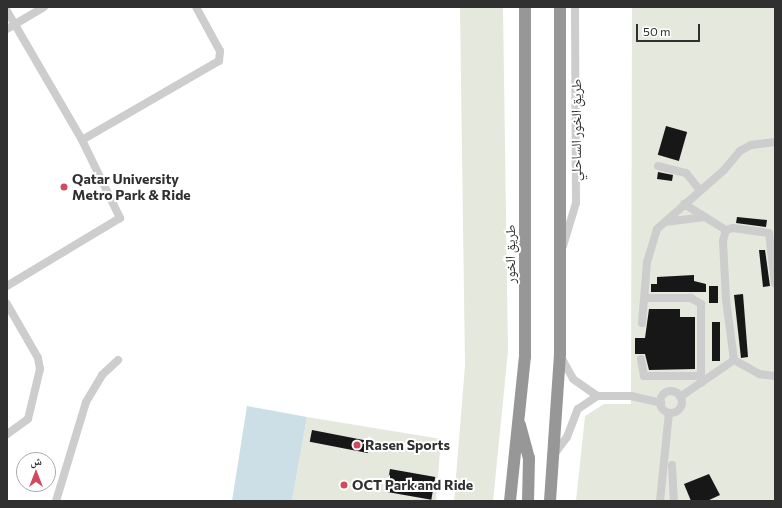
<!DOCTYPE html>
<meta charset="utf-8">
<style>
body{margin:0}
#map{position:relative;width:782px;height:508px;overflow:hidden;background:#fff;font-family:Commissioner,"Noto Naskh Arabic",sans-serif}
div>[style]{position:absolute}
.green>*{inset:0;background:#e4e8dd}
.water>*{inset:0;background:#ccdfe6}
.building>*{inset:0;background:#171717;transform-origin:0 0}
.minor>*{height:8px;margin:-4px;padding:0 4px;transform-origin:4px;border-radius:4px;background:#cdcdcd}
.minor>.ring{margin:-4px;padding:0;box-sizing:content-box;background:none;border:8px solid #cdcdcd;border-radius:50%}
.highway>*{height:12px;margin:-6px;padding:0 6px;transform-origin:6px;border-radius:6px;background:#979797}
.dots>*{width:11px;height:11px;translate:-50% -50%;box-sizing:border-box;border:2px solid #fff;border-radius:50%}
span{translate:-50% -50%;white-space:nowrap;text-align:center;line-height:1.15;-webkit-text-stroke:4px #fff;paint-order:stroke}
.street-label{font-size:14px;color:#303030}
.poi-label{font-size:14px;color:#303030;font-weight:700}
.left{translate:0 -50%;text-align:left}
.frame{position:absolute;inset:0;border:8px solid #303030;pointer-events:none}
.north{position:absolute;left:16px;top:452px;width:40px;height:40px;box-sizing:border-box;background:#fff;border:1px solid #acacac;border-radius:50%;rotate:0deg;font-size:11px;font-weight:700;line-height:16px;text-align:center;color:#303030}
.north::after{content:'';display:block;margin:auto;width:14px;height:18px;background:#d0495f;clip-path:polygon(50% 0,100% 100%,50% 72%,0 100%)}
.scale{position:absolute;left:636px;top:24px;width:64px;height:18px;box-sizing:border-box;border:2px solid #303030;border-top:0;padding-left:5px;font-size:12px;line-height:14px;white-space:nowrap;color:#303030;-webkit-text-stroke:3px #fff;paint-order:stroke}
</style>
<div id="map">
<div class="green">
<div style="clip-path:polygon(460px 7px,503px 7px,508px 351px,493px 501px,454px 501px,465px 366px)"></div>
<div style="clip-path:polygon(632px 7px,775px 7px,775px 501px,576px 501px,585px 416px,604px 404px,631px 404px)"></div>
<div style="clip-path:polygon(307px 417px,441px 439px,436px 501px,292px 501px)"></div>
</div>
<div class="water">
<div style="clip-path:polygon(247px 406px,307px 417px,292px 501px,232px 501px)"></div>
</div>
<div class="building">
<div style="left:666px;top:126px;width:22px;height:30px;rotate:16deg"></div>
<div style="clip-path:polygon(658px 172px,673px 175px,672px 181px,657px 179px)"></div>
<div style="clip-path:polygon(737px 217px,767px 220px,766px 227px,736px 223px)"></div>
<div style="clip-path:polygon(759px 250px,765px 250px,770px 286px,763px 287px)"></div>
<div style="clip-path:polygon(694px 275px,694px 281px,706px 284px,706px 292px,651px 292px,651px 284px,657px 284px,657px 277px)"></div>
<div style="left:709px;top:286px;width:9px;height:17px"></div>
<div style="clip-path:polygon(743px 294px,748px 357px,741px 358px,734px 295px)"></div>
<div style="clip-path:polygon(649px 309px,680px 309px,680px 317px,695px 317px,695px 369px,649px 370px,645px 354px,635px 354px,635px 338px,645px 338px)"></div>
<div style="left:712px;top:322px;width:8px;height:39px"></div>
<div style="left:312px;top:430px;width:59px;height:12px;rotate:11deg"></div>
<div style="left:390px;top:469px;width:46px;height:23px;rotate:10deg"></div>
<div style="clip-path:polygon(709px 474px,720px 495px,707px 501px,691px 501px,684px 484px)"></div>
</div>
<div class="minor">
<div style="left:7px;top:11px;width:149px;rotate:59.8deg"></div>
<div style="left:82px;top:140px;width:87px;rotate:64deg"></div>
<div style="left:120px;top:218px;width:132px;rotate:149deg"></div>
<div style="left:7px;top:29px;width:43px;rotate:-30.7deg"></div>
<div style="left:82px;top:140px;width:158px;rotate:-30deg"></div>
<div style="left:219px;top:61px;width:10px;rotate:-84deg"></div>
<div style="left:220px;top:51px;width:50px;rotate:-118.6deg"></div>
<div style="left:658px;top:166px;width:29px;rotate:14deg"></div>
<div style="left:686px;top:173px;width:22px;rotate:51deg"></div>
<div style="left:684px;top:204px;width:49px;rotate:31.8deg"></div>
<div style="left:665px;top:222px;width:40px;rotate:-7.1deg"></div>
<div style="left:563px;top:246px;width:45px;rotate:-73.2deg"></div>
<div style="left:576px;top:203px;width:196px;rotate:-90.3deg"></div>
<div style="left:645px;top:298px;width:46px"></div>
<div style="left:691px;top:298px;width:12px;rotate:31deg"></div>
<div style="left:701px;top:304px;width:79px;rotate:90deg"></div>
<div style="left:7px;top:304px;width:62px;rotate:60.1deg"></div>
<div style="left:38px;top:358px;width:11px;rotate:80deg"></div>
<div style="left:40px;top:369px;width:51px;rotate:103.5deg"></div>
<div style="left:28px;top:419px;width:26px;rotate:144deg"></div>
<div style="left:642px;top:323px;width:61px;rotate:-85.3deg"></div>
<div style="left:647px;top:262px;width:34px;rotate:-73deg"></div>
<div style="left:657px;top:229px;width:89px;rotate:-41.4deg"></div>
<div style="left:724px;top:170px;width:25px;rotate:-50deg"></div>
<div style="left:740px;top:151px;width:13px;rotate:-29deg"></div>
<div style="left:751px;top:145px;width:24px;rotate:-7deg"></div>
<div style="left:561px;top:357px;width:25px;rotate:61deg"></div>
<div style="left:573px;top:379px;width:29px;rotate:35deg"></div>
<div style="left:641px;top:359px;width:17px;rotate:80deg"></div>
<div style="left:644px;top:376px;width:57px"></div>
<div style="left:734px;top:360px;width:62px;rotate:-97.5deg"></div>
<div style="left:726px;top:299px;width:58px;rotate:-93deg"></div>
<div style="left:723px;top:241px;width:11px;rotate:-75deg"></div>
<div style="left:726px;top:230px;width:7px;rotate:-16deg"></div>
<div style="left:733px;top:228px;width:36px;rotate:8deg"></div>
<div style="left:769px;top:233px;width:51px;rotate:83.3deg"></div>
<div style="left:734px;top:360px;width:29px;rotate:29deg"></div>
<div style="left:759px;top:374px;width:16px;rotate:7deg"></div>
<div class="ring" style="left:660px;top:391px;width:14px;height:14px"></div>
<div style="left:680px;top:397px;width:65px;rotate:-34.4deg"></div>
<div style="left:555px;top:453px;width:20px;rotate:-53deg"></div>
<div style="left:567px;top:437px;width:30px;rotate:-69deg"></div>
<div style="left:578px;top:409px;width:23px;rotate:-34deg"></div>
<div style="left:597px;top:396px;width:34px"></div>
<div style="left:631px;top:396px;width:31px;rotate:13deg"></div>
<div style="left:672px;top:465px;width:36px;rotate:87deg"></div>
<div style="left:56px;top:501px;width:103px;rotate:-73.1deg"></div>
<div style="left:86px;top:402px;width:31px;rotate:-59deg"></div>
<div style="left:102px;top:375px;width:22px;rotate:-43deg"></div>
<div style="left:660px;top:501px;width:88px;rotate:-84.2deg"></div>
</div>
<div class="highway">
<div style="left:520px;top:425px;width:34px;rotate:75deg"></div>
<div style="left:529px;top:458px;width:43px;rotate:91.3deg"></div>
<div style="left:510px;top:501px;width:145px;rotate:-84.1deg"></div>
<div style="left:525px;top:357px;width:350px;rotate:-90deg"></div>
<div style="left:550px;top:501px;width:148px;rotate:-86.1deg"></div>
<div style="left:560px;top:353px;width:346px;rotate:-90deg"></div>
</div>
<div class="dots">
<div style="left:64px;top:187px;background:#d0495f"></div>
<div style="left:357px;top:445px;background:#d0495f"></div>
<div style="left:344px;top:485px;background:#d0495f"></div>
</div>
<div class="street-label">
<span style="left:576px;top:130px;rotate:-90deg">طريق الخور الساحلي</span>
<span style="left:510px;top:254px;rotate:-90deg">طريق الخور</span>
</div>
<div class="poi-label">
<span class="left" style="left:72px;top:187px">Qatar University<br>Metro Park &amp; Ride</span>
<span class="left" style="left:365px;top:445px">Rasen Sports</span>
<span class="left" style="left:352px;top:485px">OCT Park and Ride</span>
</div>
<div class="frame"></div>
<div class="north">ش</div>
<div class="scale">50 m</div>
</div>
